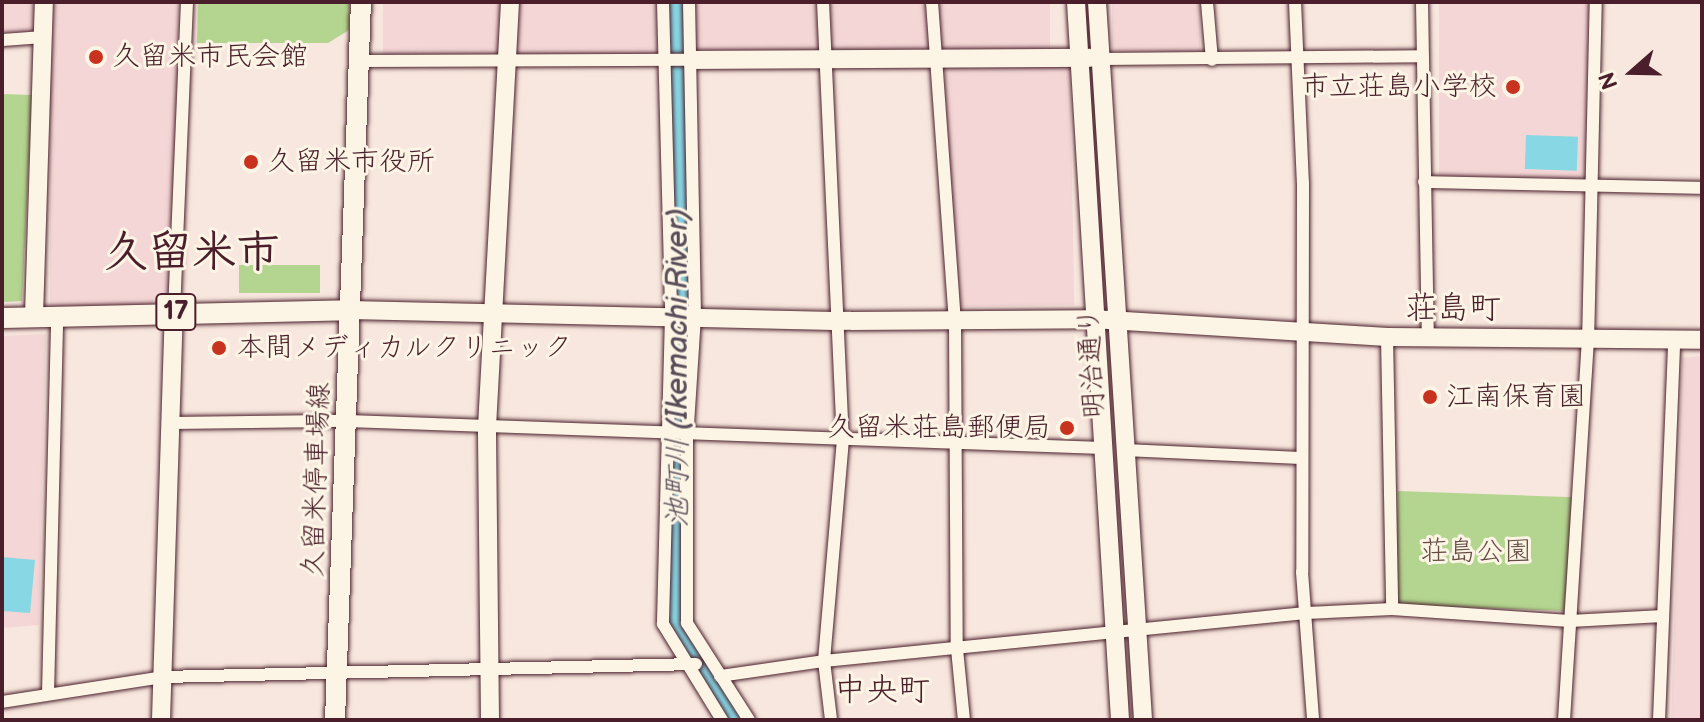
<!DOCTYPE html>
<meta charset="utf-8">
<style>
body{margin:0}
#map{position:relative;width:1704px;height:722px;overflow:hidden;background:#f8e7de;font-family:"Balsamiq Sans","Klee One",sans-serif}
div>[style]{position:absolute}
.built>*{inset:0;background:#f3d6d5;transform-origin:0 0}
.green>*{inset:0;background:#b3d58f;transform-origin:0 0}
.water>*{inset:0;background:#88d7e5;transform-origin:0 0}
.river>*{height:26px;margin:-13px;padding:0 13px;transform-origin:13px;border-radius:13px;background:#88d7e5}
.roads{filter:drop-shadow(0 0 2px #4a1f2b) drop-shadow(0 0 2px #4a1f2b)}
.street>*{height:12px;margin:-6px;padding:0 6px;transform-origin:6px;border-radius:6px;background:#fcf5e5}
.secondary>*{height:18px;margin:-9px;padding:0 9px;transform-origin:9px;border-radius:9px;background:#fcf5e5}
.primary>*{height:20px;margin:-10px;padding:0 10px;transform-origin:10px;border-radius:10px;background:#fcf5e5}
.dots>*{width:22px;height:22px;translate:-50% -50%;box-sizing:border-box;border:4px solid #fcf5e5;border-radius:50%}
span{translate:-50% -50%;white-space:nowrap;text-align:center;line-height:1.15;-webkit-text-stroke:6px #fcf5e5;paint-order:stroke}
.shield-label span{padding:2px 6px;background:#fcf5e5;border:2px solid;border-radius:6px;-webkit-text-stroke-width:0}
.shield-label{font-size:26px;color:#4a1f2b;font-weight:700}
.poi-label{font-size:28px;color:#4a1f2b}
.left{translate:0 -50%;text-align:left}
.right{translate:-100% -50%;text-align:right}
.street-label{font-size:28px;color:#4a1f2b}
.park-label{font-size:28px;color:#644c44}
.water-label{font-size:30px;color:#5a4d5a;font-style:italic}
.quarter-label{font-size:32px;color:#4a1f2b}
.town-label{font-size:44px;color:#4a1f2b;font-weight:700}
.frame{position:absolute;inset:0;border:4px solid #4a1f2b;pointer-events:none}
.north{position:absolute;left:1592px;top:32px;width:80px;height:80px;-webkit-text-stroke:6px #fcf5e5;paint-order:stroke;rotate:250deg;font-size:22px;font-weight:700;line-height:32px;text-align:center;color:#4a1f2b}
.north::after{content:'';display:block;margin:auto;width:28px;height:36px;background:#4a1f2b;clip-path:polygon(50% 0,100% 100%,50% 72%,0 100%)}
</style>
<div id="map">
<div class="built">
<div style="left:2px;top:2px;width:35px;height:30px"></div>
<div style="left:50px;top:2px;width:128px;height:305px"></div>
<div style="left:383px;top:2px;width:123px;height:54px"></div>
<div style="left:516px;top:2px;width:141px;height:53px"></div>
<div style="left:695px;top:2px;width:123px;height:48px"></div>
<div style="left:830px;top:2px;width:98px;height:47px"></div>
<div style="left:938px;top:2px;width:112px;height:51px"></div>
<div style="left:1112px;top:2px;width:88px;height:49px"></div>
<div style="left:1439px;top:2px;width:151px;height:176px"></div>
<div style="left:1070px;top:63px;width:242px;height:125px;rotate:89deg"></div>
<div style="clip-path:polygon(46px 334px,39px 625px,2px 628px,2px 336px)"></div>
<div style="clip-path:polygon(1702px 356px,1702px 720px,1671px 720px,1682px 358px)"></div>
</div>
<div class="green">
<div style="clip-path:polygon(198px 2px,350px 2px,349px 30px,328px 43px,197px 43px)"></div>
<div style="clip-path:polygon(2px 94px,32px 95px,22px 301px,2px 302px)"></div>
<div style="left:320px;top:265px;width:28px;height:81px;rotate:90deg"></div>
<div style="left:1398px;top:491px;width:176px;height:114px;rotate:2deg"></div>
</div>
<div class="water">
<div style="left:1526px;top:135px;width:52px;height:34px;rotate:2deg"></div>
<div style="clip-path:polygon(2px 557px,35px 560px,30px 613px,2px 611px)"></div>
</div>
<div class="river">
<div style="left:676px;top:2px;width:338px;rotate:89deg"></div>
<div style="left:682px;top:340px;width:273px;rotate:91.5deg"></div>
<div style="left:675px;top:613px;width:121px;rotate:62deg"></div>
</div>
<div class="roads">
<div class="street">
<div style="left:663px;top:2px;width:314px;rotate:88.5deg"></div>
<div style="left:671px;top:316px;width:308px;rotate:91.5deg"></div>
<div style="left:663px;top:624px;width:113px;rotate:58.4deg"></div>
<div style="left:689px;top:2px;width:314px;rotate:88.9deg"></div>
<div style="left:695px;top:316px;width:124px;rotate:93.7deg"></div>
<div style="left:687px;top:440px;width:183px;rotate:90deg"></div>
<div style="left:687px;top:623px;width:115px;rotate:57.4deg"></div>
<div style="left:823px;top:2px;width:437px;rotate:87.4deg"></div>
<div style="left:843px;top:439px;width:223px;rotate:94.9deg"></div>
<div style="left:824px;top:661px;width:59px;rotate:83.2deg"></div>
<div style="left:932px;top:2px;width:319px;rotate:85.9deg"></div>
<div style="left:955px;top:320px;width:329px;rotate:89.7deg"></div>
<div style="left:957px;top:649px;width:71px;rotate:84.4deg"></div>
<div style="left:1207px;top:2px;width:58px;rotate:85.1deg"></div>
<div style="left:1295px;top:2px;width:181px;rotate:87.5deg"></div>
<div style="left:1303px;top:183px;width:389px;rotate:90.1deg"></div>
<div style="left:1302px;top:572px;width:148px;rotate:85.7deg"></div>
<div style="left:1422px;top:2px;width:332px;rotate:89deg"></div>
<div style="left:2px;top:40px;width:42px;rotate:-4.1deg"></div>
<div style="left:1101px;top:59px;width:321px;rotate:-0.5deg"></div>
<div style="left:359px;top:61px;width:332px;rotate:-0.2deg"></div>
<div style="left:1424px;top:182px;width:278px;rotate:1.2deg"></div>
<div style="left:174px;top:312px;width:310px;rotate:-87.6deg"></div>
<div style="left:1387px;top:337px;width:272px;rotate:88.9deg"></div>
<div style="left:172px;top:423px;width:176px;rotate:-0.7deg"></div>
<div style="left:348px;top:421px;width:755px;rotate:2.05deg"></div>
<div style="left:1125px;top:450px;width:175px;rotate:2.6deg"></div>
<div style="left:720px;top:676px;width:105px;rotate:-8.2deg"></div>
<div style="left:824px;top:661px;width:484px;rotate:-5.7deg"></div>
<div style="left:1306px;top:613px;width:86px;rotate:-2.7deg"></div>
<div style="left:1392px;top:609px;width:178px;rotate:3.9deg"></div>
<div style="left:1570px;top:621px;width:93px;rotate:-3.1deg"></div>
<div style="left:48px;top:694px;width:378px;rotate:-88.6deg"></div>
<div style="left:2px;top:702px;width:163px;rotate:-8.8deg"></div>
<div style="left:163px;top:677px;width:533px;rotate:-1.4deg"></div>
<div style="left:1564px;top:720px;width:378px;rotate:-86.4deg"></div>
<div style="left:1588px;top:343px;width:341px;rotate:-88.7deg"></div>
<div style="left:1659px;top:720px;width:378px;rotate:-87.7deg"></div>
</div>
<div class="secondary">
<div style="left:1076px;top:2px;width:719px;rotate:86.49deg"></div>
<div style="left:1097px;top:2px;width:719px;rotate:86.33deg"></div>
<div style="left:691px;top:60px;width:399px;rotate:-0.3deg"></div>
<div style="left:350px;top:310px;width:484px;rotate:1.3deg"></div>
<div style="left:834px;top:321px;width:258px;rotate:-0.4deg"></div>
<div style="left:1092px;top:319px;width:296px;rotate:3.5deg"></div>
<div style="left:1387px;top:337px;width:315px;rotate:0.5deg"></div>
<div style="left:34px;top:316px;width:314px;rotate:-88.2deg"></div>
<div style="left:161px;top:720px;width:408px;rotate:-88.2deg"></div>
<div style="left:490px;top:720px;width:293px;rotate:-90.6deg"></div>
<div style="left:487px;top:427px;width:426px;rotate:-86.9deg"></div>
</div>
<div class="primary">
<div style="left:2px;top:318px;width:348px;rotate:-1.3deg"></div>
<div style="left:335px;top:720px;width:718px;rotate:-87.93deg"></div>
</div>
</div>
<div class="dots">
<div style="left:96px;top:57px;background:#c8321e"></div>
<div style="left:1513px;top:87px;background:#c8321e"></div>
<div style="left:251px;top:162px;background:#c8321e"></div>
<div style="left:219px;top:348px;background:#c8321e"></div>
<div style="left:1430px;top:397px;background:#c8321e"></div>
<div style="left:1067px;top:428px;background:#c8321e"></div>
</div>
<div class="shield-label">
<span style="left:176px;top:312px">17</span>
</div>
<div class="poi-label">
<span class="left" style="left:112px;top:57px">久留米市民会館</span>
<span class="right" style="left:1497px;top:87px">市立荘島小学校</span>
<span class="left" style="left:267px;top:162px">久留米市役所</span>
<span class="left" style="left:237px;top:348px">本間メディカルクリニック</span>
<span class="left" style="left:1446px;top:397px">江南保育園</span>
<span class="right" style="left:1051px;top:428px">久留米荘島郵便局</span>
</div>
<div class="street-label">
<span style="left:1092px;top:363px;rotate:-93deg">明治通り</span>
<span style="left:317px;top:480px;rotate:-88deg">久留米停車場線</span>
</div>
<div class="park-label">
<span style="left:1476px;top:552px">荘島公園</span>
</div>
<div class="water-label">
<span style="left:678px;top:368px;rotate:-90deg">池町川 (Ikemachi River)</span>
</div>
<div class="quarter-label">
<span style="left:1453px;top:309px">荘島町</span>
<span style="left:882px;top:691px">中央町</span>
</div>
<div class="town-label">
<span style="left:192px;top:253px">久留米市</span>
</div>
<div class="frame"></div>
<div class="north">N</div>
</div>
